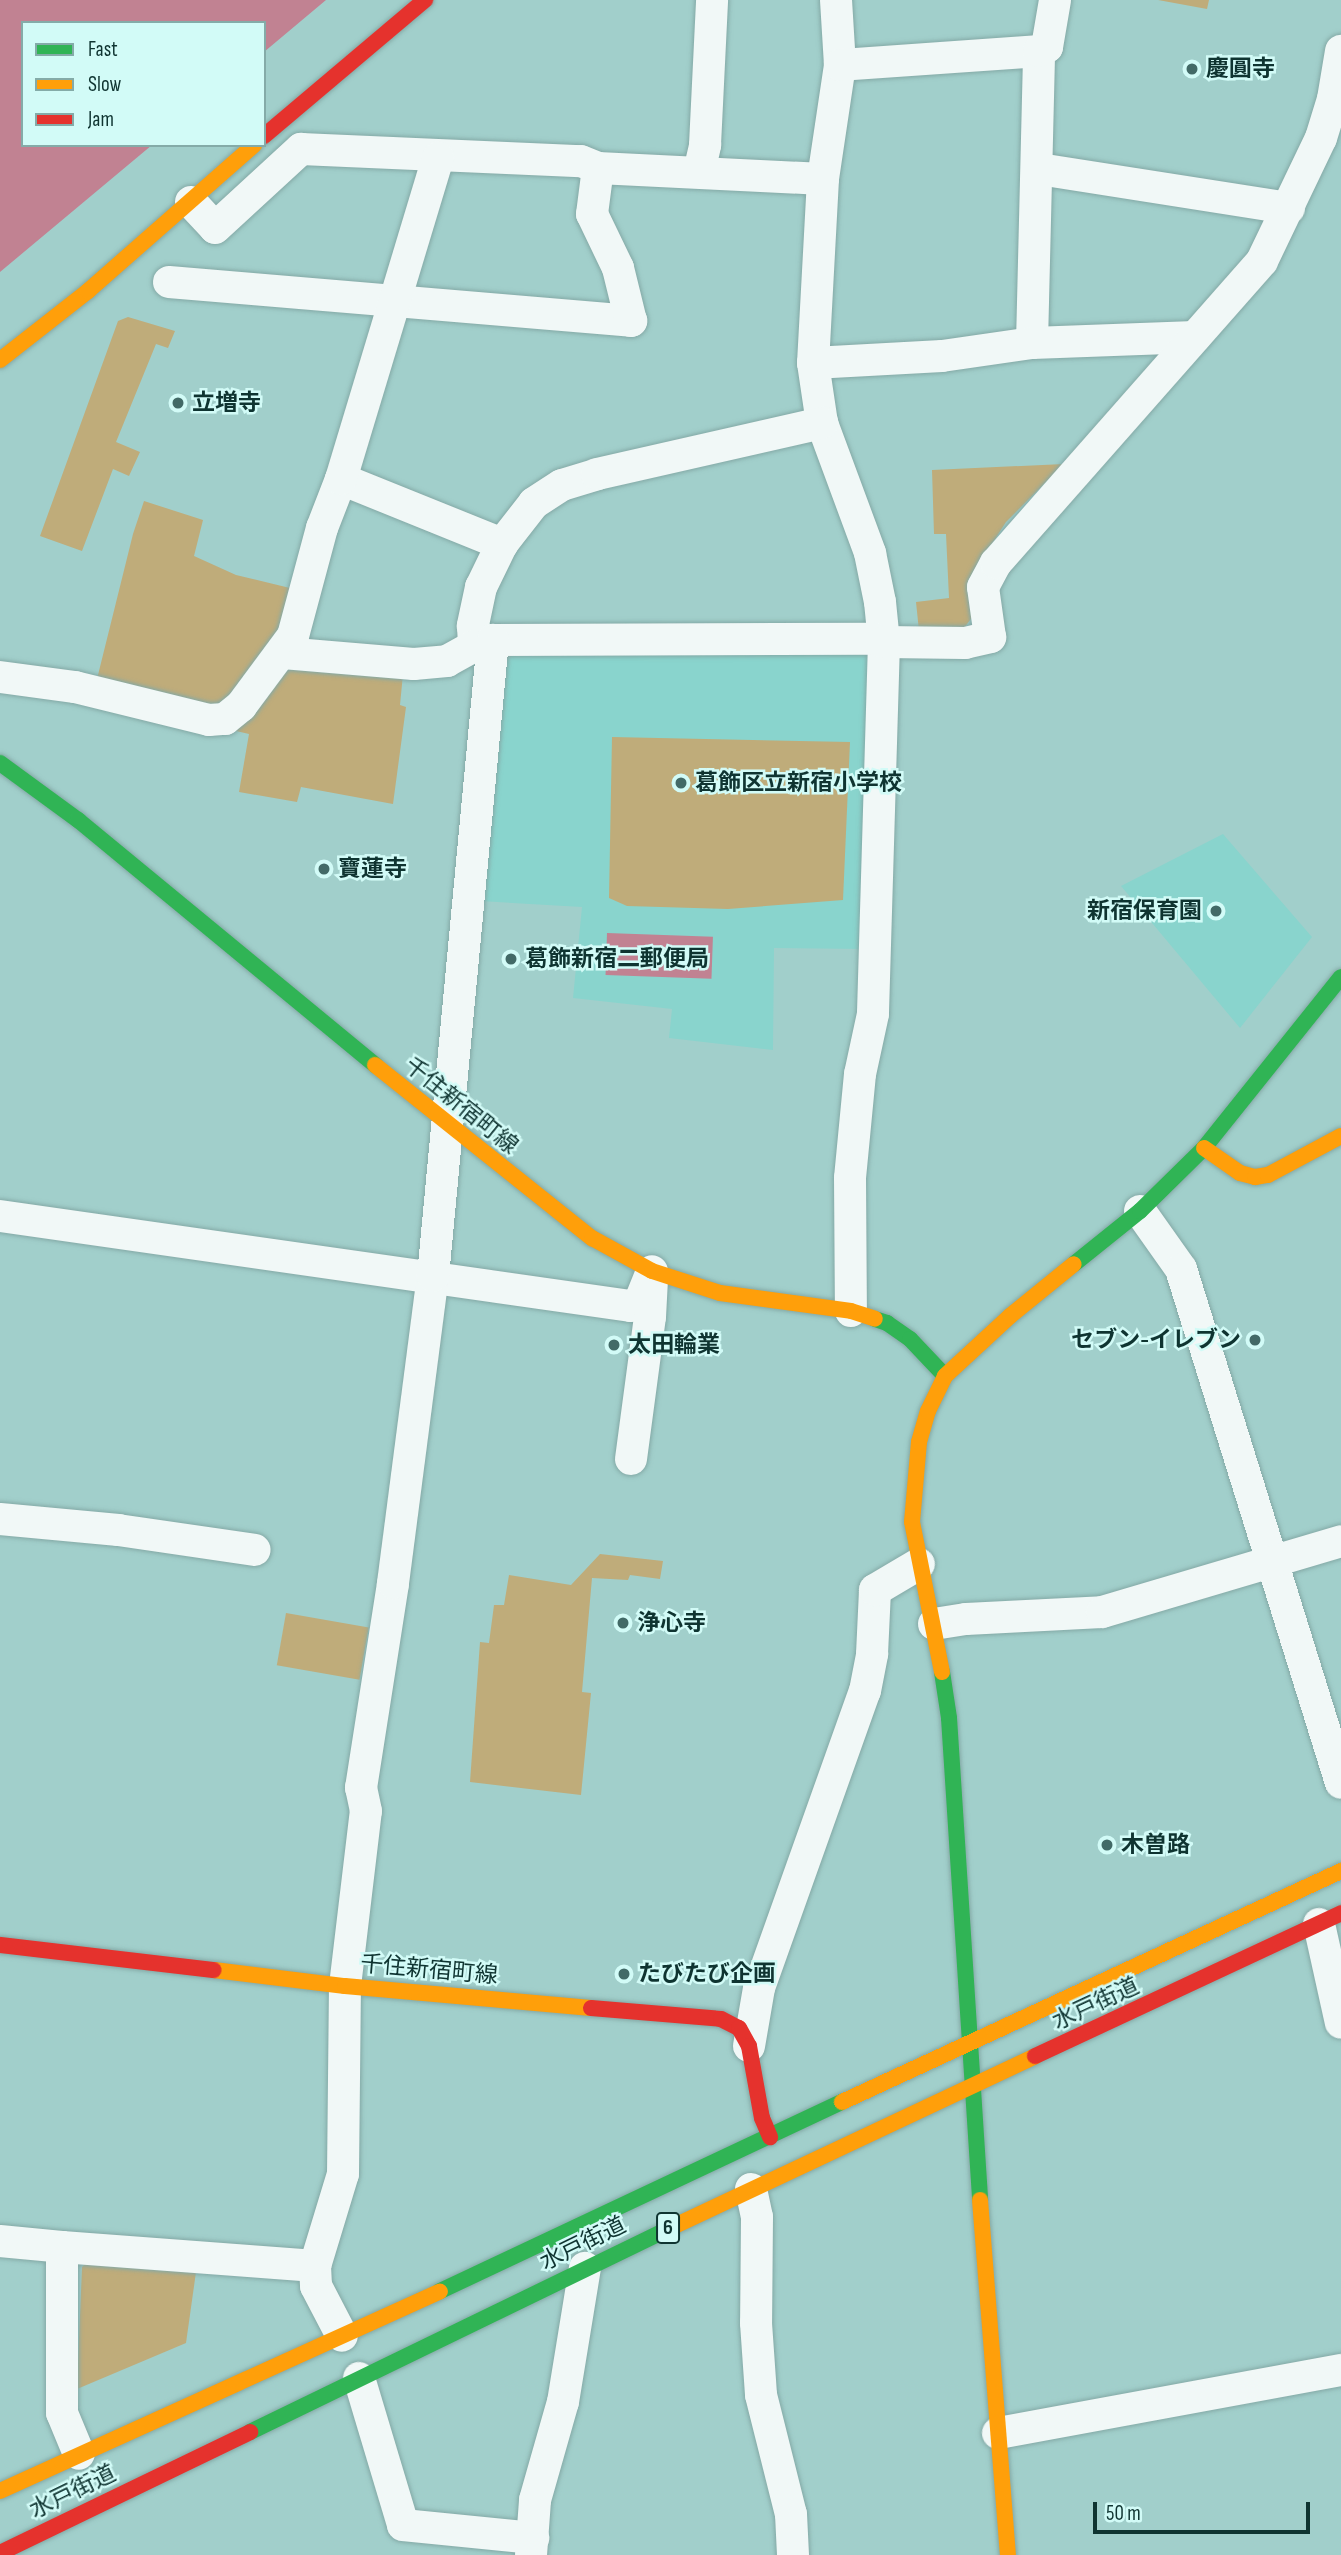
<!DOCTYPE html>
<meta charset="utf-8">
<style>
body{margin:0}
#map{position:relative;width:1341px;height:2555px;overflow:hidden;background:#a1cfcb;font-family:"Sofia Sans Condensed","Noto Sans JP",sans-serif}
div>[style]{position:absolute}
.built>*{inset:0;background:#89d4cd}
.green>*{inset:0;background:#bfac7a;transform-origin:0 0}
.water>*{inset:0;background:#c18292;transform-origin:0 0}
.roads{filter:drop-shadow(0 0 2px #84a9a6) drop-shadow(0 0 2px #84a9a6)}
.street>*{height:32px;margin:-16px;padding:0 16px;transform-origin:16px;border-radius:16px;background:#f1f8f7}
.fast>*{height:16px;margin:-8px;padding:0 8px;transform-origin:8px;border-radius:8px;background:#30b455}
.slow>*{height:16px;margin:-8px;padding:0 8px;transform-origin:8px;border-radius:8px;background:#ff9f0a}
.jam>*{height:16px;margin:-8px;padding:0 8px;transform-origin:8px;border-radius:8px;background:#e5322d}
.dots>*{width:19px;height:19px;translate:-50% -50%;box-sizing:border-box;border:4px solid #d2fbf7;border-radius:50%}
span{translate:-50% -50%;white-space:nowrap;text-align:center;line-height:1.15;-webkit-text-stroke:5px #d2fbf7;paint-order:stroke}
.shield-label span{padding:2px 5px;background:#d2fbf7;border:2px solid;border-radius:5px;-webkit-text-stroke-width:0}
.shield-label{font-size:21px;color:#0f3431;font-weight:700}
.poi-label{font-size:23px;color:#0f3431;font-weight:700}
.left{translate:0 -50%;text-align:left}
.right{translate:-100% -50%;text-align:right}
.street-label{font-size:23px;color:#0f3431}
.legend{position:absolute;left:21px;top:21px;width:245px;height:126px;box-sizing:border-box;background:#d2fbf7;border:2px solid #84aba8;margin:0;padding:9px 12px;list-style:none;font-size:21px;color:#0f3431}
.legend li{display:flex;align-items:center;gap:14px;height:35px}
.legend b{width:35px;border:2px solid #84aba8}
.scale{position:absolute;left:1093px;top:2502px;width:217px;height:32px;box-sizing:border-box;border:4px solid #0f3431;border-top:0;padding-left:9px;font-size:21px;line-height:24px;white-space:nowrap;color:#0f3431;-webkit-text-stroke:5px #d2fbf7;paint-order:stroke}
</style>
<div id="map">
<div class="built">
<div style="clip-path:polygon(863px 650px,873px 660px,866px 949px,774px 948px,773px 1050px,669px 1038px,672px 1009px,573px 998px,582px 907px,480px 901px,504px 665px,515px 652px)"></div>
<div style="clip-path:polygon(1223px 834px,1312px 937px,1240px 1028px,1121px 886px)"></div>
</div>
<div class="green">
<div style="clip-path:polygon(1158px 0,1209px 0,1207px 9px)"></div>
<div style="clip-path:polygon(128px 317px,175px 331px,168px 348px,156px 344px,116px 442px,140px 452px,129px 476px,113px 469px,82px 551px,40px 536px,118px 321px)"></div>
<div style="clip-path:polygon(1064px 464px,1006px 522px,968px 581px,973px 616px,962px 631px,919px 631px,916px 602px,949px 598px,946px 534px,934px 534px,932px 470px)"></div>
<div style="clip-path:polygon(144px 501px,203px 520px,194px 556px,236px 575px,294px 589px,287px 620px,233px 696px,214px 710px,97px 679px,133px 534px)"></div>
<div style="clip-path:polygon(288px 663px,403px 674px,400px 705px,406px 707px,393px 804px,301px 787px,297px 802px,239px 792px,249px 734px,232px 730px)"></div>
<div style="clip-path:polygon(612px 737px,850px 742px,843px 900px,728px 909px,627px 906px,609px 898px)"></div>
<div style="clip-path:polygon(600px 1554px,663px 1561px,660px 1579px,630px 1575px,628px 1580px,592px 1578px,582px 1692px,591px 1693px,581px 1795px,470px 1782px,480px 1642px,489px 1643px,494px 1605px,504px 1605px,509px 1575px,571px 1585px)"></div>
<div style="left:286px;top:1613px;width:84px;height:53px;rotate:10deg"></div>
<div style="clip-path:polygon(89px 2260px,196px 2272px,186px 2343px,77px 2389px,82px 2267px)"></div>
</div>
<div class="water">
<div style="clip-path:polygon(0 0,326px 0,264px 52px,264px 23px,23px 23px,23px 145px,152px 145px,0 272px)"></div>
<div style="left:607px;top:933px;width:106px;height:42px;rotate:2deg"></div>
</div>
<div class="roads">
<div class="street">
<div style="left:836px;top:0;width:65px;rotate:86.5deg"></div>
<div style="left:840px;top:65px;width:115px;rotate:98.5deg"></div>
<div style="left:823px;top:179px;width:184px;rotate:93.1deg"></div>
<div style="left:813px;top:363px;width:61px;rotate:81.5deg"></div>
<div style="left:822px;top:423px;width:139px;rotate:69.7deg"></div>
<div style="left:870px;top:553px;width:50px;rotate:78.5deg"></div>
<div style="left:880px;top:602px;width:40px;rotate:84.3deg"></div>
<div style="left:884px;top:642px;width:372px;rotate:91.7deg"></div>
<div style="left:873px;top:1014px;width:61px;rotate:102.2deg"></div>
<div style="left:860px;top:1074px;width:104px;rotate:95.5deg"></div>
<div style="left:850px;top:1178px;width:133px;rotate:89.6deg"></div>
<div style="left:840px;top:65px;width:199px;rotate:-4deg"></div>
<div style="left:1039px;top:169px;width:253px;rotate:8.9deg"></div>
<div style="left:699px;top:172px;width:28px;rotate:-77deg"></div>
<div style="left:705px;top:145px;width:145px;rotate:-87.2deg"></div>
<div style="left:191px;top:202px;width:35px;rotate:47deg"></div>
<div style="left:215px;top:228px;width:117px;rotate:-42.6deg"></div>
<div style="left:301px;top:149px;width:280px;rotate:2.5deg"></div>
<div style="left:581px;top:161px;width:18px;rotate:22deg"></div>
<div style="left:598px;top:168px;width:225px;rotate:2.8deg"></div>
<div style="left:169px;top:282px;width:464px;rotate:4.8deg"></div>
<div style="left:631px;top:321px;width:55px;rotate:-103.8deg"></div>
<div style="left:618px;top:268px;width:60px;rotate:-115.7deg"></div>
<div style="left:592px;top:214px;width:46px;rotate:-82.6deg"></div>
<div style="left:1032px;top:343px;width:292px;rotate:-88.6deg"></div>
<div style="left:1039px;top:51px;width:9px;rotate:-27deg"></div>
<div style="left:1047px;top:47px;width:48px;rotate:-80.3deg"></div>
<div style="left:813px;top:363px;width:129px;rotate:-3.1deg"></div>
<div style="left:942px;top:356px;width:91px;rotate:-8.2deg"></div>
<div style="left:1032px;top:343px;width:163px;rotate:-2.1deg"></div>
<div style="left:341px;top:479px;width:174px;rotate:22deg"></div>
<div style="left:502px;top:544px;width:48px;rotate:116deg"></div>
<div style="left:481px;top:587px;width:40px;rotate:102deg"></div>
<div style="left:473px;top:626px;width:20px;rotate:87deg"></div>
<div style="left:502px;top:544px;width:52px;rotate:-52deg"></div>
<div style="left:534px;top:503px;width:33px;rotate:-33deg"></div>
<div style="left:562px;top:485px;width:37px;rotate:-17deg"></div>
<div style="left:597px;top:474px;width:231px;rotate:-12.8deg"></div>
<div style="left:283px;top:653px;width:131px;rotate:4.8deg"></div>
<div style="left:414px;top:664px;width:33px;rotate:-5deg"></div>
<div style="left:447px;top:661px;width:31px;rotate:-29deg"></div>
<div style="left:474px;top:646px;width:20px;rotate:-18deg"></div>
<div style="left:493px;top:640px;width:380px;rotate:-0.2deg"></div>
<div style="left:873px;top:639px;width:11px;rotate:15deg"></div>
<div style="left:884px;top:642px;width:81px;rotate:0.7deg"></div>
<div style="left:965px;top:643px;width:26px;rotate:-13deg"></div>
<div style="left:990px;top:637px;width:50px;rotate:-98deg"></div>
<div style="left:983px;top:587px;width:27px;rotate:-62deg"></div>
<div style="left:996px;top:563px;width:402px;rotate:-48.6deg"></div>
<div style="left:1262px;top:261px;width:136px;rotate:-64.4deg"></div>
<div style="left:1321px;top:138px;width:41px;rotate:-72.9deg"></div>
<div style="left:1333px;top:99px;width:49px;rotate:-80.5deg"></div>
<div style="left:0;top:677px;width:76px;rotate:7.6deg"></div>
<div style="left:75px;top:687px;width:138px;rotate:13.8deg"></div>
<div style="left:209px;top:720px;width:16px;rotate:-4deg"></div>
<div style="left:225px;top:719px;width:21px;rotate:-39deg"></div>
<div style="left:241px;top:706px;width:87px;rotate:-53.4deg"></div>
<div style="left:293px;top:636px;width:112px;rotate:-75deg"></div>
<div style="left:322px;top:528px;width:53px;rotate:-68.8deg"></div>
<div style="left:341px;top:479px;width:336px;rotate:-73.2deg"></div>
<div style="left:1140px;top:1211px;width:71px;rotate:54.7deg"></div>
<div style="left:1181px;top:1269px;width:538px;rotate:72.71deg"></div>
<div style="left:0;top:1216px;width:637px;rotate:8.12deg"></div>
<div style="left:631px;top:1306px;width:10px;rotate:-29deg"></div>
<div style="left:640px;top:1301px;width:32px;rotate:-68deg"></div>
<div style="left:631px;top:1459px;width:143px;rotate:-82.4deg"></div>
<div style="left:650px;top:1317px;width:37px;rotate:-87deg"></div>
<div style="left:0;top:1519px;width:119px;rotate:5.3deg"></div>
<div style="left:118px;top:1530px;width:138px;rotate:8.3deg"></div>
<div style="left:934px;top:1624px;width:32px;rotate:-9deg"></div>
<div style="left:966px;top:1619px;width:136px;rotate:-2.9deg"></div>
<div style="left:1102px;top:1612px;width:249px;rotate:-16.5deg"></div>
<div style="left:1319px;top:1924px;width:101px;rotate:77.5deg"></div>
<div style="left:749px;top:2046px;width:59px;rotate:-80.2deg"></div>
<div style="left:759px;top:1988px;width:315px;rotate:-70.4deg"></div>
<div style="left:865px;top:1691px;width:38px;rotate:-79deg"></div>
<div style="left:872px;top:1654px;width:64px;rotate:-87.3deg"></div>
<div style="left:875px;top:1590px;width:51px;rotate:-30.6deg"></div>
<div style="left:751px;top:2189px;width:29px;rotate:78deg"></div>
<div style="left:757px;top:2217px;width:106px;rotate:90.5deg"></div>
<div style="left:756px;top:2323px;width:72px;rotate:86deg"></div>
<div style="left:761px;top:2395px;width:123px;rotate:75.9deg"></div>
<div style="left:791px;top:2514px;width:41px;rotate:87.2deg"></div>
<div style="left:0;top:2241px;width:62px;rotate:5.5deg"></div>
<div style="left:62px;top:2247px;width:166px;rotate:90deg"></div>
<div style="left:62px;top:2413px;width:44px;rotate:67.5deg"></div>
<div style="left:62px;top:2247px;width:254px;rotate:4.3deg"></div>
<div style="left:315px;top:2266px;width:20px;rotate:87deg"></div>
<div style="left:316px;top:2286px;width:56px;rotate:62.5deg"></div>
<div style="left:315px;top:2266px;width:96px;rotate:-73.1deg"></div>
<div style="left:343px;top:2174px;width:188px;rotate:-89.4deg"></div>
<div style="left:345px;top:1986px;width:176px;rotate:-83.2deg"></div>
<div style="left:366px;top:1811px;width:24px;rotate:-102deg"></div>
<div style="left:361px;top:1788px;width:207px;rotate:-81.1deg"></div>
<div style="left:393px;top:1583px;width:310px;rotate:-82.6deg"></div>
<div style="left:433px;top:1276px;width:639px;rotate:-84.61deg"></div>
<div style="left:359px;top:2378px;width:153px;rotate:73.3deg"></div>
<div style="left:403px;top:2525px;width:131px;rotate:5.7deg"></div>
<div style="left:998px;top:2433px;width:349px;rotate:-10.4deg"></div>
<div style="left:531px;top:2555px;width:55px;rotate:-85.8deg"></div>
<div style="left:535px;top:2500px;width:102px;rotate:-74.1deg"></div>
<div style="left:563px;top:2402px;width:136px;rotate:-80.7deg"></div>
</div>
<div class="fast">
<div style="left:0;top:763px;width:97px;rotate:36.2deg"></div>
<div style="left:78px;top:820px;width:385px;rotate:39.5deg"></div>
<div style="left:1074px;top:1264px;width:85px;rotate:-38.8deg"></div>
<div style="left:1140px;top:1211px;width:90px;rotate:-44.5deg"></div>
<div style="left:1204px;top:1148px;width:219px;rotate:-51.3deg"></div>
<div style="left:875px;top:1319px;width:13px;rotate:18deg"></div>
<div style="left:887px;top:1323px;width:28px;rotate:35deg"></div>
<div style="left:910px;top:1339px;width:51px;rotate:46.6deg"></div>
<div style="left:942px;top:1672px;width:47px;rotate:81.3deg"></div>
<div style="left:949px;top:1718px;width:483px;rotate:86.3deg"></div>
<div style="left:440px;top:2291px;width:444px;rotate:-25.2deg"></div>
<div style="left:250px;top:2432px;width:462px;rotate:-25.9deg"></div>
</div>
<div class="slow">
<div style="left:0;top:360px;width:112px;rotate:-38.1deg"></div>
<div style="left:88px;top:291px;width:221px;rotate:-41.3deg"></div>
<div style="left:375px;top:1065px;width:278px;rotate:38.6deg"></div>
<div style="left:592px;top:1238px;width:68px;rotate:28.8deg"></div>
<div style="left:652px;top:1271px;width:71px;rotate:17.9deg"></div>
<div style="left:720px;top:1293px;width:132px;rotate:7.8deg"></div>
<div style="left:851px;top:1311px;width:25px;rotate:18deg"></div>
<div style="left:1204px;top:1148px;width:44px;rotate:34.8deg"></div>
<div style="left:1240px;top:1173px;width:16px;rotate:15deg"></div>
<div style="left:1255px;top:1177px;width:13px;rotate:-9deg"></div>
<div style="left:1268px;top:1175px;width:83px;rotate:-28.1deg"></div>
<div style="left:942px;top:1672px;width:153px;rotate:-101.3deg"></div>
<div style="left:912px;top:1522px;width:80px;rotate:-85deg"></div>
<div style="left:919px;top:1442px;width:32px;rotate:-74deg"></div>
<div style="left:928px;top:1411px;width:39px;rotate:-64deg"></div>
<div style="left:945px;top:1376px;width:88px;rotate:-42.7deg"></div>
<div style="left:1010px;top:1316px;width:82px;rotate:-39.1deg"></div>
<div style="left:214px;top:1970px;width:132px;rotate:7deg"></div>
<div style="left:345px;top:1986px;width:247px;rotate:5.1deg"></div>
<div style="left:842px;top:2102px;width:550px;rotate:-24.84deg"></div>
<div style="left:980px;top:2200px;width:356px;rotate:85.5deg"></div>
<div style="left:666px;top:2230px;width:408px;rotate:-25.2deg"></div>
<div style="left:0;top:2491px;width:483px;rotate:-24.4deg"></div>
</div>
<div class="jam">
<div style="left:264px;top:136px;width:211px;rotate:-40.2deg"></div>
<div style="left:0;top:1945px;width:215px;rotate:6.7deg"></div>
<div style="left:591px;top:2008px;width:130px;rotate:4.8deg"></div>
<div style="left:721px;top:2019px;width:20px;rotate:27deg"></div>
<div style="left:739px;top:2028px;width:21px;rotate:61deg"></div>
<div style="left:749px;top:2046px;width:73px;rotate:79.8deg"></div>
<div style="left:762px;top:2118px;width:21px;rotate:67deg"></div>
<div style="left:1035px;top:2056px;width:338px;rotate:-25deg"></div>
<div style="left:0;top:2553px;width:278px;rotate:-25.8deg"></div>
</div>
</div>
<div class="dots">
<div style="left:1192px;top:69px;background:#426a67"></div>
<div style="left:178px;top:403px;background:#426a67"></div>
<div style="left:681px;top:783px;background:#426a67"></div>
<div style="left:324px;top:869px;background:#426a67"></div>
<div style="left:1216px;top:911px;background:#426a67"></div>
<div style="left:511px;top:959px;background:#426a67"></div>
<div style="left:1255px;top:1340px;background:#426a67"></div>
<div style="left:614px;top:1345px;background:#426a67"></div>
<div style="left:623px;top:1623px;background:#426a67"></div>
<div style="left:1107px;top:1845px;background:#426a67"></div>
<div style="left:624px;top:1974px;background:#426a67"></div>
</div>
<div class="shield-label">
<span style="left:668px;top:2228px">6</span>
</div>
<div class="poi-label">
<span class="left" style="left:1206px;top:69px">慶圓寺</span>
<span class="left" style="left:192px;top:403px">立増寺</span>
<span class="left" style="left:695px;top:783px">葛飾区立新宿小学校</span>
<span class="left" style="left:338px;top:869px">寶蓮寺</span>
<span class="right" style="left:1202px;top:911px">新宿保育園</span>
<span class="left" style="left:525px;top:959px">葛飾新宿二郵便局</span>
<span class="right" style="left:1241px;top:1340px">セブン-イレブン</span>
<span class="left" style="left:628px;top:1345px">太田輪業</span>
<span class="left" style="left:637px;top:1623px">浄心寺</span>
<span class="left" style="left:1121px;top:1845px">木曽路</span>
<span class="left" style="left:638px;top:1974px">たびたび企画</span>
</div>
<div class="street-label">
<span style="left:461px;top:1106px;rotate:39deg">千住新宿町線</span>
<span style="left:429px;top:1970px;rotate:5deg">千住新宿町線</span>
<span style="left:1096px;top:2004px;rotate:-25deg">水戸街道</span>
<span style="left:583px;top:2244px;rotate:-26deg">水戸街道</span>
<span style="left:73px;top:2492px;rotate:-26deg">水戸街道</span>
</div>
<ul class="legend">
<li><b style="height:9px;background:#30b455"></b>Fast</li>
<li><b style="height:9px;background:#ff9f0a"></b>Slow</li>
<li><b style="height:9px;background:#e5322d"></b>Jam</li>
</ul>
<div class="scale">50 m</div>
</div>
